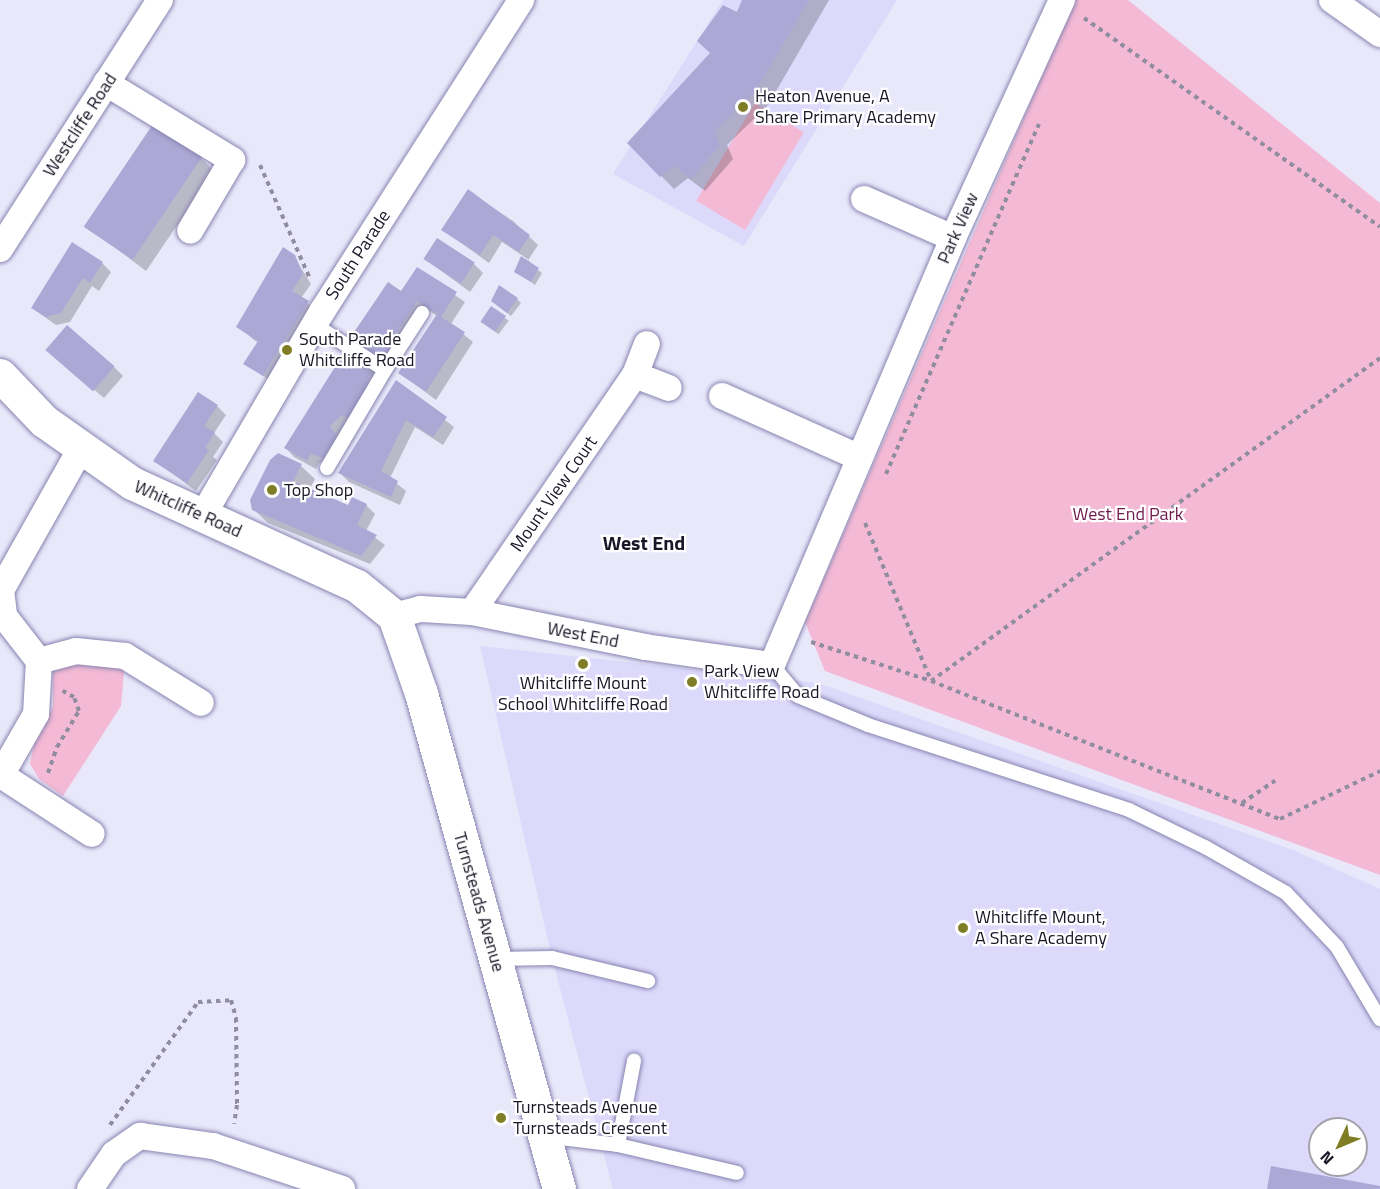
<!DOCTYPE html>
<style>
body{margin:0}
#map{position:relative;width:1380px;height:1189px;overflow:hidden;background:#e9e8fb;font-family:"Titillium Web",sans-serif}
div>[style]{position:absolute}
.built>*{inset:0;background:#dcd9fb}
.green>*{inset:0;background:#f3b9d5;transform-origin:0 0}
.shadow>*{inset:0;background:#0003;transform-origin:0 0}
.building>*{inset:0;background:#aca8d5;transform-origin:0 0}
.path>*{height:4px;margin-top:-2px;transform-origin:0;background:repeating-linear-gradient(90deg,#8f8d9f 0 4.5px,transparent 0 9px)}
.roads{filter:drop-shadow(0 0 2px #8884b0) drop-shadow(0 0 2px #8884b0)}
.lane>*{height:14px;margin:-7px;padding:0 7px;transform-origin:7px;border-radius:7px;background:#fff}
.street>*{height:26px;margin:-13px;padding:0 13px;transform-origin:13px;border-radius:13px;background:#fff}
.secondary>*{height:33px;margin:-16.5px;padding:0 16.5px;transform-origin:16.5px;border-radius:16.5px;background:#fff}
.dots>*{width:16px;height:16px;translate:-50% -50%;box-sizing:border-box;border:3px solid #fff;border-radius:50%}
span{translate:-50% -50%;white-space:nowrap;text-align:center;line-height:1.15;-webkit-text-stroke:4.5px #fff;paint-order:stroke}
.poi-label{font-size:18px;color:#191727}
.left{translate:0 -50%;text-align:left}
.street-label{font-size:18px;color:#191727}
.park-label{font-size:18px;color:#6e1b4c}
.neighbourhood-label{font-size:20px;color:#191727;font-weight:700}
.north{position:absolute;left:1308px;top:1117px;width:60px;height:60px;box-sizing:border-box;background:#fff;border:2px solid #a3a2a9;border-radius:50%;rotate:226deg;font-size:16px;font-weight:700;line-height:24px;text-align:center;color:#191727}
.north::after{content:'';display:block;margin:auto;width:21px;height:27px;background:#7f7e27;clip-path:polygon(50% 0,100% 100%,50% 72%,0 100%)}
</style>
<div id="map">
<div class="built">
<div style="clip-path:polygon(723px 0,897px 0,744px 246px,613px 174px)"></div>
<div style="clip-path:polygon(evenodd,480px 646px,818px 683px,1293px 850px,1380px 889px,1380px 1189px,613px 1189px,552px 958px,480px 646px,1320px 1129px,1356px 1129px,1356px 1165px,1320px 1165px,1320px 1129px)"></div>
</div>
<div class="green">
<div style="clip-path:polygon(1075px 0,1128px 0,1380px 203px,1380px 875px,825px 671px,805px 622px)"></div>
<div style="left:755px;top:103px;width:57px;height:114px;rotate:31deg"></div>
<div style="clip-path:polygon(108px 661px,124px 672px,121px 706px,63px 796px,39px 779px,30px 764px,34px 743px,53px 707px,53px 664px)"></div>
</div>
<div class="shadow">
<div style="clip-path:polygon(744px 0,829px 0,768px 105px,727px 145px,733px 159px,705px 191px,688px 178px,674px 189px,629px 143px,712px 53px)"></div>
<div style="clip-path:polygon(201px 158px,214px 171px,146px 271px,85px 225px)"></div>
<div style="clip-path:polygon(468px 191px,513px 221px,538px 245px,527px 262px,542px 273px,535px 285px,516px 271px,529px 260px,502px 242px,489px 263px,443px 230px)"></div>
<div style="clip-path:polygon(294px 257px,311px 284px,301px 298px,317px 311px,268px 379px,245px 364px,258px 343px,237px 326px)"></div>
<div style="clip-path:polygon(425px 259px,474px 264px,483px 273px,470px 292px)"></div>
<div style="clip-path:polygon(102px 263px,111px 272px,99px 291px,92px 286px,70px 322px,56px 325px,32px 308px)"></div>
<div style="clip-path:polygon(417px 269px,465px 302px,451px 324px,473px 342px,436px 400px,400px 373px,437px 316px,426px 309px,400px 349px,359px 350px)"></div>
<div style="clip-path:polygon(517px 299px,521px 303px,511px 316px,497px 305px)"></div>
<div style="left:492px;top:308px;width:21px;height:17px;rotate:37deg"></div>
<div style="clip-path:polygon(57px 359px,114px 367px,123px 376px,104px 398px)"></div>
<div style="clip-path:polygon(367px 364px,376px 373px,352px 423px,338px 435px,345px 446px,332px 466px,320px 462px,316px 469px,294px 457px,286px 448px)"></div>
<div style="clip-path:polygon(396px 382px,454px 427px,443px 445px,415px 427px,390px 478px,406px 491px,400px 505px,349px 482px,340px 473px)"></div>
<div style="clip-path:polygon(217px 406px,226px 415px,214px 433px,223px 442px,213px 457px,217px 460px,196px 491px,155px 461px)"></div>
<div style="clip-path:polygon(278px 454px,301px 466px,315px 479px,309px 490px,349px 507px,366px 505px,375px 514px,366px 531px,385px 545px,370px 564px,268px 523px,254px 510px)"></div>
</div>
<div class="building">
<div style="clip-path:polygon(742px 0,809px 0,755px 92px,715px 131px,720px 145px,691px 179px,674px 166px,660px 177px,627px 143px,710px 53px,697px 41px,723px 5px,737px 12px)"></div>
<div style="left:153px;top:124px;width:59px;height:124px;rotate:34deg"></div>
<div style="clip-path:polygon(468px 189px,530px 235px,519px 252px,493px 235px,480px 255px,441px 230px)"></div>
<div style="left:437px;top:238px;width:45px;height:25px;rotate:33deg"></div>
<div style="clip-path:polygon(72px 242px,103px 262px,90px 283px,83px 278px,61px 313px,46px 317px,31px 308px)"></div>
<div style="clip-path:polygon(283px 247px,295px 255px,303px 274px,292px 291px,309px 301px,263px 376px,243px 364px,258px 341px,236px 327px)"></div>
<div style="clip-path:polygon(521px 256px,539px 268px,531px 282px,514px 272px)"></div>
<div style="clip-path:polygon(417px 267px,457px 292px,441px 317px,465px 332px,426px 392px,398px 373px,437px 314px,417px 301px,392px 340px,396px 342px,382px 363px,348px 341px,388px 282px,401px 291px)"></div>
<div style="clip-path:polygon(499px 285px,518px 298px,507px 313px,491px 301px)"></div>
<div style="left:491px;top:306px;width:18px;height:19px;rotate:34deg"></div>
<div style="left:67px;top:325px;width:63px;height:33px;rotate:41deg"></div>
<div style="clip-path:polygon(345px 351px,368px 363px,365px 368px,372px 373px,366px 382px,369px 383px,348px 418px,342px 415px,330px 426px,337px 436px,323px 458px,311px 454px,307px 461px,284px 448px)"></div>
<div style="clip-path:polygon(396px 380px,447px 417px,433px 437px,406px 420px,381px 471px,398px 481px,391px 497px,338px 473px)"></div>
<div style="clip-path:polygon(198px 392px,218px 405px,204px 426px,215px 432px,205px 448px,209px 450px,187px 483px,153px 461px)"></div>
<div style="clip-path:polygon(278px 453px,302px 464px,293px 481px,348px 505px,352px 497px,367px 504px,357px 525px,377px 535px,361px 556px,252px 510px,250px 500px,270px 460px)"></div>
<div style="clip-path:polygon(1271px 1166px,1380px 1186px,1380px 1189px,1267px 1189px)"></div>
</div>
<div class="path">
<div style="left:1084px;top:18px;width:362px;rotate:35.2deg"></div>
<div style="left:260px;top:165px;width:124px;rotate:66.3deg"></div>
<div style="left:886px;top:474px;width:382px;rotate:-66.4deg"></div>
<div style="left:865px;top:523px;width:171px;rotate:67.3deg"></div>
<div style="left:931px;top:681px;width:375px;rotate:21.6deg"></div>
<div style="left:1280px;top:819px;width:111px;rotate:-25.6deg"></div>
<div style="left:811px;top:642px;width:126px;rotate:18deg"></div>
<div style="left:931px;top:681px;width:553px;rotate:-35.73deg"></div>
<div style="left:48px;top:773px;width:28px;rotate:-71deg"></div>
<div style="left:57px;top:747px;width:42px;rotate:-58.6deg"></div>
<div style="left:79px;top:711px;width:15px;rotate:-110deg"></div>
<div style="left:74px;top:697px;width:13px;rotate:-151deg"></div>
<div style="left:1242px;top:803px;width:40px;rotate:-34deg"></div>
<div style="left:110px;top:1125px;width:151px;rotate:-54.4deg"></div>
<div style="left:198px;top:1002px;width:33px;rotate:-3deg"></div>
<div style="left:231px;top:1000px;width:19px;rotate:74deg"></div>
<div style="left:236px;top:1018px;width:87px;rotate:89.3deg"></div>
<div style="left:237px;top:1105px;width:19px;rotate:99deg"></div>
</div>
<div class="roads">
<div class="lane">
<div style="left:315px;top:325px;width:83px;rotate:32.7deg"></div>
<div style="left:385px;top:370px;width:114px;rotate:120.6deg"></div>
<div style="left:385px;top:370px;width:68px;rotate:-57deg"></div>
<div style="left:772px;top:665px;width:40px;rotate:50deg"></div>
<div style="left:798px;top:696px;width:76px;rotate:22.5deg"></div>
<div style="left:868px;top:725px;width:274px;rotate:18deg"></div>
<div style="left:1129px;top:810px;width:85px;rotate:26deg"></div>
<div style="left:1205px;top:847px;width:93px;rotate:29.6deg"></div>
<div style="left:1286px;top:893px;width:74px;rotate:46.6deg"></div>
<div style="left:1337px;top:947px;width:84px;rotate:59.2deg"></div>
<div style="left:494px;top:959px;width:58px;rotate:-1deg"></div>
<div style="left:552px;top:958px;width:99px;rotate:13.5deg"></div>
<div style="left:544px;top:1136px;width:75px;rotate:6.9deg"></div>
<div style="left:618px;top:1145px;width:122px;rotate:13.2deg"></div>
<div style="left:618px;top:1145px;width:86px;rotate:-79.2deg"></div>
</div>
<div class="street">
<div style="left:1332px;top:0;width:59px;rotate:35.3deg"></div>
<div style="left:106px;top:83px;width:148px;rotate:31.4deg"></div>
<div style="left:232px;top:160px;width:82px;rotate:120.6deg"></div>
<div style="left:864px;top:199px;width:97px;rotate:23.7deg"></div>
<div style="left:0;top:249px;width:296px;rotate:-57.3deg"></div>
<div style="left:635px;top:375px;width:36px;rotate:21deg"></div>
<div style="left:722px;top:396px;width:151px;rotate:24.2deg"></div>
<div style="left:80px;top:450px;width:161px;rotate:119.4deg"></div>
<div style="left:1px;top:590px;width:26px;rotate:83deg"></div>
<div style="left:4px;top:616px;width:57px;rotate:52.1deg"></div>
<div style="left:39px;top:661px;width:53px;rotate:93.2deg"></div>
<div style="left:36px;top:714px;width:70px;rotate:119.8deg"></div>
<div style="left:1px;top:775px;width:108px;rotate:33deg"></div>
<div style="left:203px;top:515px;width:238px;rotate:-59.7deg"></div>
<div style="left:323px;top:310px;width:368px;rotate:-57.4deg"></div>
<div style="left:472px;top:612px;width:288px;rotate:-55.5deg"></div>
<div style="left:635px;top:375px;width:33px;rotate:-69deg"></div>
<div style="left:394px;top:616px;width:28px;rotate:-15deg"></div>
<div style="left:421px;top:609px;width:51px;rotate:3.4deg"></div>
<div style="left:472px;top:612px;width:177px;rotate:11.4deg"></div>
<div style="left:645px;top:647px;width:128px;rotate:8.1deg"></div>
<div style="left:772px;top:665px;width:464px;rotate:-67deg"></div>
<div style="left:953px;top:238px;width:262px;rotate:-65.4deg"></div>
<div style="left:39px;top:661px;width:38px;rotate:-15deg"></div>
<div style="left:76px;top:651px;width:49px;rotate:5.8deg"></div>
<div style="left:125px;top:656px;width:89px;rotate:31.7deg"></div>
<div style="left:90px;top:1189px;width:42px;rotate:-55.6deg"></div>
<div style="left:114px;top:1154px;width:32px;rotate:-35deg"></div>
<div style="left:140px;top:1136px;width:74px;rotate:7.8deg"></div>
<div style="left:213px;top:1146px;width:136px;rotate:18.4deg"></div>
</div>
<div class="secondary">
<div style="left:0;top:375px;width:64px;rotate:46.3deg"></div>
<div style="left:44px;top:421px;width:108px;rotate:35.2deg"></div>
<div style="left:132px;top:483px;width:247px;rotate:24.6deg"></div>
<div style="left:357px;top:586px;width:48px;rotate:39deg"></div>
<div style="left:394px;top:616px;width:82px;rotate:70.7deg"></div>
<div style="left:421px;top:693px;width:515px;rotate:74.45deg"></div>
</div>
</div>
<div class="dots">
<div style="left:743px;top:107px;background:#7f7e27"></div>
<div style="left:287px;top:350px;background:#7f7e27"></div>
<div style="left:272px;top:490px;background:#7f7e27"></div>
<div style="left:583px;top:664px;background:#7f7e27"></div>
<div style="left:692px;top:682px;background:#7f7e27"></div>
<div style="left:963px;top:928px;background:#7f7e27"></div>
<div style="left:501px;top:1118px;background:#7f7e27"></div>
</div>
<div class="poi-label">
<span class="left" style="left:755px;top:107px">Heaton Avenue, A<br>Share Primary Academy</span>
<span class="left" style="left:299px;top:350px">South Parade<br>Whitcliffe Road</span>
<span class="left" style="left:284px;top:490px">Top Shop</span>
<span class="left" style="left:704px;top:682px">Park View<br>Whitcliffe Road</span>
<span style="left:583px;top:694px">Whitcliffe Mount<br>School Whitcliffe Road</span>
<span class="left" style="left:975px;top:928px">Whitcliffe Mount,<br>A Share Academy</span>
<span class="left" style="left:513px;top:1118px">Turnsteads Avenue<br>Turnsteads Crescent</span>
</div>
<div class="street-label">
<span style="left:80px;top:125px;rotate:-57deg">Westcliffe Road</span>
<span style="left:958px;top:228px;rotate:-66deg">Park View</span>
<span style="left:358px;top:255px;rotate:-57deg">South Parade</span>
<span style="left:554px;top:494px;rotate:-55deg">Mount View Court</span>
<span style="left:188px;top:509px;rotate:24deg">Whitcliffe Road</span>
<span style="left:583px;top:635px;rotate:11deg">West End</span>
<span style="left:479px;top:902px;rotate:74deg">Turnsteads Avenue</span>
</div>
<div class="park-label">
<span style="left:1128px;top:514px">West End Park</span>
</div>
<div class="neighbourhood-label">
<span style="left:644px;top:542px">West End</span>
</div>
<div class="north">N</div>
</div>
